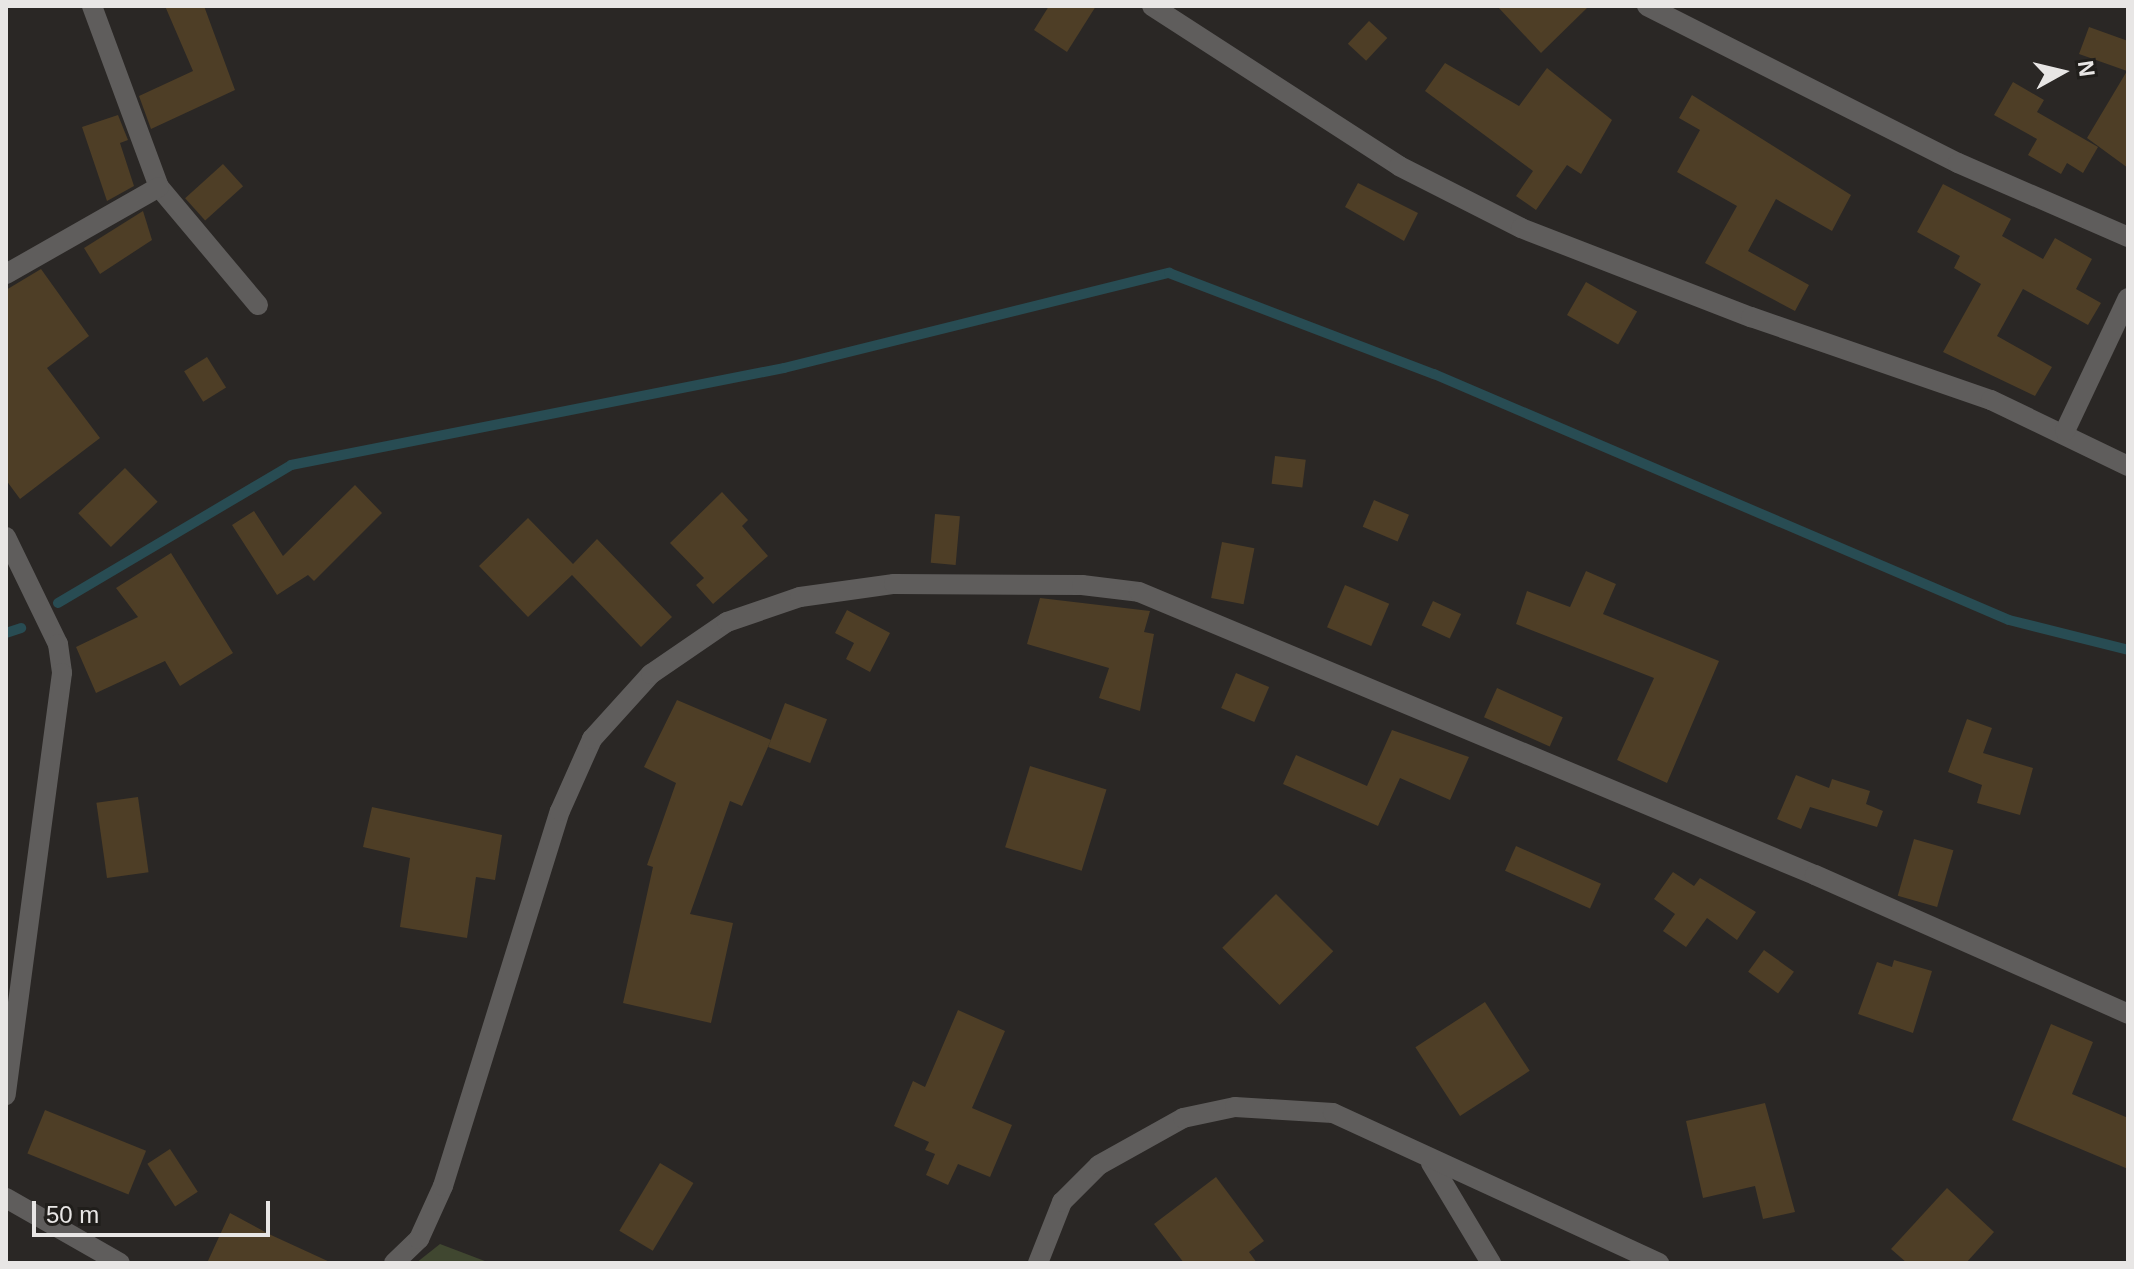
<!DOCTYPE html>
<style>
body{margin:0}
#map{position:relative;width:2134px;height:1269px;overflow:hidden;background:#2a2725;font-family:Arial,sans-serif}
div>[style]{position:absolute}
.green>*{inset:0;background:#404730}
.stream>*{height:10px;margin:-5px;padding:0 5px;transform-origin:5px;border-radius:5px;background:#284c53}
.building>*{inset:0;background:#4e3e26;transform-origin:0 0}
.minor>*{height:20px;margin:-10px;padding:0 10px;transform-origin:10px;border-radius:10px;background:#5f5d5c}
span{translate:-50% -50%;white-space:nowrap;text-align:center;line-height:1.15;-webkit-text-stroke:8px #201e1b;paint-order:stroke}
.frame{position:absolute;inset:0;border:8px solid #e8e6e5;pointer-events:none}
.north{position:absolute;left:2022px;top:32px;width:80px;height:80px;-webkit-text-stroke:6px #201e1b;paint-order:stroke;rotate:82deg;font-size:22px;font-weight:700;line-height:32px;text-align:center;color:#e8e6e5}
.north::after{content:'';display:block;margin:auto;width:28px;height:36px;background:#e8e6e5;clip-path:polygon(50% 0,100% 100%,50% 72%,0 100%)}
.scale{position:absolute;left:32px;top:1201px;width:238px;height:36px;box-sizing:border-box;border:4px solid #e8e6e5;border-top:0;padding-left:10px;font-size:24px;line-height:28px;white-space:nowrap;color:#e8e6e5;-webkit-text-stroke:6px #201e1b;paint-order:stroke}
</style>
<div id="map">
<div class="green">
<div style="clip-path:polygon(440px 1244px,490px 1263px,416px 1263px)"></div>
</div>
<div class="stream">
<div style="left:58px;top:603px;width:271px;rotate:-30.6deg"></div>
<div style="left:291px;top:465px;width:502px;rotate:-11.13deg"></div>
<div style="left:784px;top:368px;width:397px;rotate:-13.9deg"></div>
<div style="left:1169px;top:273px;width:284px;rotate:20.9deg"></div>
<div style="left:1434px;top:374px;width:625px;rotate:23.16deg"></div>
<div style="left:2009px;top:620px;width:123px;rotate:14.1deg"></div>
<div style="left:6px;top:633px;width:16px;rotate:-18deg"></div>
</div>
<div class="building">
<div style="clip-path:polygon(165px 6px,204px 6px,235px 90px,151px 129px,139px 96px,193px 71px)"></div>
<div style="clip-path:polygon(1049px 6px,1096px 6px,1067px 52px,1034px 30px)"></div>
<div style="clip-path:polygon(1497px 6px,1589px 6px,1541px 53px)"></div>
<div style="left:1369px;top:21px;width:25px;height:31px;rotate:43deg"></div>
<div style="clip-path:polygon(2089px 27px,2128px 41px,2128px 168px,2087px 138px,2127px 71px,2079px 54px)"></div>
<div style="clip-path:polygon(1445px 63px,1519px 106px,1547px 68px,1612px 120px,1581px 174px,1567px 165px,1536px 210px,1516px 196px,1533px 171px,1425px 91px)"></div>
<div style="clip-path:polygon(2013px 82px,2044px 100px,2037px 112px,2098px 147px,2083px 173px,2067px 163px,2061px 174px,2028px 155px,2037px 139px,1994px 115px)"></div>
<div style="clip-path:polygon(1692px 95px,1851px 195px,1832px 231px,1776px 199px,1748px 251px,1809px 285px,1795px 311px,1705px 263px,1737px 206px,1677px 172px,1700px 130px,1679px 118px)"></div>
<div style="clip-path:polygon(118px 115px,128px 140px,120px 143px,134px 186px,107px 201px,82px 127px)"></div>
<div style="left:223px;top:164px;width:30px;height:51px;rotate:48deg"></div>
<div style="clip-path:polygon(1358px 183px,1418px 213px,1404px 241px,1345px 207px)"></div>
<div style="clip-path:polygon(1943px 184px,2011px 219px,2002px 236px,2043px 259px,2055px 238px,2092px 259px,2076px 289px,2101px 303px,2088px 325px,2023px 289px,1997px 336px,2052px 367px,2035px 396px,1943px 352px,1981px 284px,1954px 268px,1960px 256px,1917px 232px)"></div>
<div style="clip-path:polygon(143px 211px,152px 240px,100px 274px,84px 248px)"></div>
<div style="clip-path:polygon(41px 269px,89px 336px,47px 368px,100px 438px,20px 499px,6px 480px,6px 290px)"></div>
<div style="left:1586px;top:282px;width:59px;height:38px;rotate:30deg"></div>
<div style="left:207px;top:357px;width:36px;height:27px;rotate:58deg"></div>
<div style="left:1275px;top:456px;width:31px;height:28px;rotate:7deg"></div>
<div style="left:125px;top:468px;width:47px;height:65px;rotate:46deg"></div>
<div style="clip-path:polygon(355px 485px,382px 513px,314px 581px,308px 575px,277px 595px,232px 525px,254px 511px,283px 556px)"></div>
<div style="clip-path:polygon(722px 492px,748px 520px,742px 526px,768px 556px,713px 604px,696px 585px,704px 578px,670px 543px)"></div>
<div style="left:1374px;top:500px;width:38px;height:29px;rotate:23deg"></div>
<div style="left:935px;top:514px;width:25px;height:49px;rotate:5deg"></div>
<div style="clip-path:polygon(528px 518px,573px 564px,597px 539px,672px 617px,641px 647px,572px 575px,528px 617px,479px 566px)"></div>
<div style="left:1222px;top:542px;width:33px;height:57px;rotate:11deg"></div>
<div style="clip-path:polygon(171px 553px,233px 653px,180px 686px,165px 661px,96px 693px,76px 647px,138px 617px,116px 588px)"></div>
<div style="clip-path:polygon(1586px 571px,1616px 584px,1603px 614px,1719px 661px,1667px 783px,1617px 760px,1654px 678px,1516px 624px,1527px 591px,1570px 607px)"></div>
<div style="left:1345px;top:585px;width:48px;height:46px;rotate:23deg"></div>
<div style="clip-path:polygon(1040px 598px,1150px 611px,1144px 632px,1154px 634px,1140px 711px,1099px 698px,1109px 668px,1027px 644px)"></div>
<div style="left:1433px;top:601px;width:31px;height:27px;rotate:25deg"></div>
<div style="clip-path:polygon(847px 610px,890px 633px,870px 672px,846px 659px,854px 643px,835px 633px)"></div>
<div style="left:1236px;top:673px;width:36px;height:38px;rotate:23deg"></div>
<div style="left:1497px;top:688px;width:72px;height:32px;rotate:24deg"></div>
<div style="clip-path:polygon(677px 700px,771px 740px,742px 806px,730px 801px,690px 914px,733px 923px,711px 1023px,623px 1003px,653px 867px,647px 865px,676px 783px,644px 767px)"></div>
<div style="left:785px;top:703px;width:45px;height:47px;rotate:21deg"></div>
<div style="clip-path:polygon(1967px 719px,1992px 728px,1983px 753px,2033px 768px,2020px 815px,1977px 803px,1982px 785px,1948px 772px)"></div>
<div style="clip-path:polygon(1392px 730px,1469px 757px,1450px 800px,1400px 778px,1378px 826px,1283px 784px,1296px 755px,1367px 786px)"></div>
<div style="left:1030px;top:766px;width:80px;height:85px;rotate:17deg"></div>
<div style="clip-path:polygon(1796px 775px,1829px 788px,1832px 779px,1870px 791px,1866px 804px,1883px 811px,1877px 827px,1810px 807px,1801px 829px,1777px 819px)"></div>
<div style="left:138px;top:797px;width:76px;height:42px;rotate:82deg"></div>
<div style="clip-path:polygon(372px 807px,502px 835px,495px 880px,476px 877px,467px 938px,400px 927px,410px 858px,363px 847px)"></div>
<div style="left:1914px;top:839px;width:41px;height:59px;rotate:16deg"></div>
<div style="left:1516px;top:846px;width:93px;height:27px;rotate:24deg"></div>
<div style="clip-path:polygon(1673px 872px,1694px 886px,1700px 878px,1756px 912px,1737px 940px,1707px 918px,1686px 947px,1663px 931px,1675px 914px,1654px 899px)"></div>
<div style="left:1276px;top:894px;width:81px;height:76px;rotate:45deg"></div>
<div style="left:1764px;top:950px;width:37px;height:27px;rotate:36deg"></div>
<div style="clip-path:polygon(1894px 960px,1932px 971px,1913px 1033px,1858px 1014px,1877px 962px,1892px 967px)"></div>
<div style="left:1485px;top:1002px;width:82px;height:83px;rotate:57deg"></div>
<div style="clip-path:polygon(958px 1010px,1005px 1031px,972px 1108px,1012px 1125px,990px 1177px,958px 1164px,948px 1185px,926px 1175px,935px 1154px,925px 1150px,929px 1142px,894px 1126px,913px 1081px,925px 1087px)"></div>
<div style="clip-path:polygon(2051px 1024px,2093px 1042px,2072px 1094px,2128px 1118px,2128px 1169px,2012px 1120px)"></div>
<div style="clip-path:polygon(1765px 1103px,1795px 1212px,1763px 1219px,1755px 1186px,1703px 1198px,1686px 1121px)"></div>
<div style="left:45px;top:1110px;width:109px;height:47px;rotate:22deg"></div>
<div style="left:170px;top:1149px;width:51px;height:27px;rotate:57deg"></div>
<div style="left:660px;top:1163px;width:39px;height:79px;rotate:31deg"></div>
<div style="clip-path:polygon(1216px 1177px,1264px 1241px,1249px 1252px,1257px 1263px,1184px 1263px,1154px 1224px)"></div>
<div style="clip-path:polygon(1947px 1188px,1994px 1232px,1966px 1263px,1907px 1263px,1891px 1249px)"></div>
<div style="clip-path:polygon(230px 1213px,271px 1235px,332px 1263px,207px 1263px)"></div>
</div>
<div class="minor">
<div style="left:92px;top:6px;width:193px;rotate:69.7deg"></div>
<div style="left:159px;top:187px;width:154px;rotate:50deg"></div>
<div style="left:1152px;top:6px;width:294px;rotate:32.9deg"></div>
<div style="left:1399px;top:166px;width:137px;rotate:26.9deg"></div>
<div style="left:1521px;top:228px;width:247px;rotate:21.2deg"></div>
<div style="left:1751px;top:317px;width:254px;rotate:19.1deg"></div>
<div style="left:1991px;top:400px;width:152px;rotate:25.7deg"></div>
<div style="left:1647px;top:6px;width:348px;rotate:26.8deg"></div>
<div style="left:1958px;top:163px;width:185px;rotate:23.5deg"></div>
<div style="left:6px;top:274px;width:176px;rotate:-29.6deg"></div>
<div style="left:2065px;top:431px;width:147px;rotate:-64.7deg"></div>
<div style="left:6px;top:537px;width:119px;rotate:64.1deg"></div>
<div style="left:58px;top:644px;width:29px;rotate:82deg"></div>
<div style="left:62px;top:673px;width:426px;rotate:97.6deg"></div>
<div style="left:1431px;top:1163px;width:117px;rotate:59deg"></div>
<div style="left:6px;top:1198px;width:131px;rotate:29.7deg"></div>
<div style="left:394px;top:1263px;width:35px;rotate:-44deg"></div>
<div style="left:419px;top:1239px;width:58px;rotate:-65.6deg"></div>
<div style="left:443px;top:1186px;width:393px;rotate:-72.7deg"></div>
<div style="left:560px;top:811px;width:79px;rotate:-66deg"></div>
<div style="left:592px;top:739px;width:88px;rotate:-47.8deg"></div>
<div style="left:651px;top:674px;width:92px;rotate:-34.4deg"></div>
<div style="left:727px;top:622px;width:77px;rotate:-18.9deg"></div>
<div style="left:800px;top:597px;width:95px;rotate:-7.9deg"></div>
<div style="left:894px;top:584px;width:188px;rotate:0.3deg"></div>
<div style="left:1082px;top:585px;width:57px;rotate:7deg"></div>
<div style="left:1139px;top:592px;width:733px;rotate:22.72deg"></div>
<div style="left:1815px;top:875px;width:342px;rotate:23.9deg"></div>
<div style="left:1038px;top:1263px;width:66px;rotate:-68.5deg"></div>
<div style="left:1062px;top:1202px;width:52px;rotate:-45deg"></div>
<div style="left:1099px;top:1165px;width:96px;rotate:-29.2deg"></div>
<div style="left:1183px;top:1118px;width:53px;rotate:-11.9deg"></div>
<div style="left:1235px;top:1107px;width:98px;rotate:3.5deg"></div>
<div style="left:1333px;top:1113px;width:359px;rotate:24.7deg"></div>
</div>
<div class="frame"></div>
<div class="north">N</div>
<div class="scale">50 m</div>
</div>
